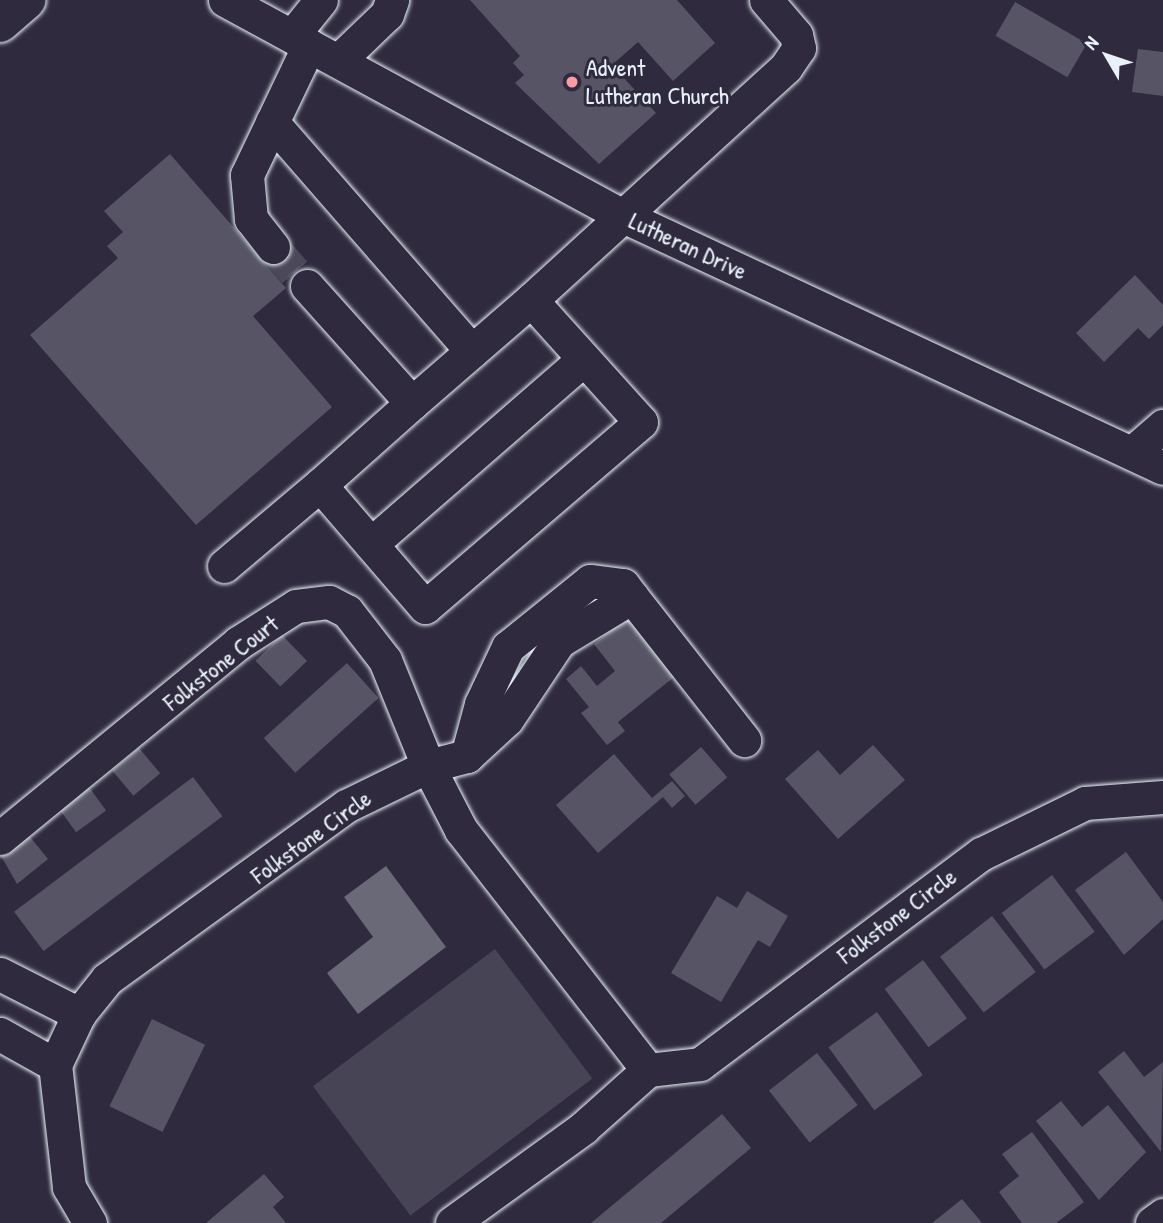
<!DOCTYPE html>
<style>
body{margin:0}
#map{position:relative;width:1163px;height:1223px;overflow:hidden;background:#2f2a3d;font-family:"Patrick Hand",sans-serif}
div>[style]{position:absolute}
.green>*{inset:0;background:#464455;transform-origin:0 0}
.water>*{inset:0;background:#696978}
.building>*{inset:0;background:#575565;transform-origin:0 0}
.minor-tunnel>*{height:33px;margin-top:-16.5px;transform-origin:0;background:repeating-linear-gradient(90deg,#4b4859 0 33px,transparent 0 50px)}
.roads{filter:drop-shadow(0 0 2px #e8f1f8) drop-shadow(0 0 2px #e8f1f8)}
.minor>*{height:33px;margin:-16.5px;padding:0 16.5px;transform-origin:16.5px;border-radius:16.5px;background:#2f2a3d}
.major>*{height:38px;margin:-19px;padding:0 19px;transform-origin:19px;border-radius:19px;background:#2f2a3d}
.dots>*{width:19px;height:19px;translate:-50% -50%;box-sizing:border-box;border:4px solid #2f2a3d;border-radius:50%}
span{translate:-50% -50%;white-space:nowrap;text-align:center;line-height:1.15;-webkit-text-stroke:6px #2f2a3d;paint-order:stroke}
.poi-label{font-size:24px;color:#e8f1f8}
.left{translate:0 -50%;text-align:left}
.street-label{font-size:24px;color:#e8f1f8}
.north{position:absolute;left:1072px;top:21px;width:70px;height:70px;-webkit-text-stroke:5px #2f2a3d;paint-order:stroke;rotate:309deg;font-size:19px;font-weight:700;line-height:28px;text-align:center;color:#e8f1f8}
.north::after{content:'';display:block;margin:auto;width:24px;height:32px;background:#e8f1f8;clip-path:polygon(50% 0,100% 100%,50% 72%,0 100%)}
</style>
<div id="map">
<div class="green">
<div style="left:495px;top:949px;width:162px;height:228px;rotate:53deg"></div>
</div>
<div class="water">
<div style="clip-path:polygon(386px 866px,446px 947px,358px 1014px,327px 973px,373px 937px,344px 897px)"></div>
</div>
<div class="building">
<div style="clip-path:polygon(470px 0,677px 0,715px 43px,673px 81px,638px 42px,612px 65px,656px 113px,599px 164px,515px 83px,524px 75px,513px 63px,520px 56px)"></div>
<div style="left:1015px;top:2px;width:83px;height:39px;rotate:30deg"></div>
<div style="clip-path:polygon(1138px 49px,1163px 52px,1163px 96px,1132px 92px)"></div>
<div style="clip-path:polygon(170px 154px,286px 288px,253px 316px,332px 407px,196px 525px,30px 335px,118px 258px,107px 246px,123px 232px,104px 211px)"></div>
<div style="clip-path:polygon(1135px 275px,1163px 305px,1163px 325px,1149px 339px,1138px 328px,1104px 362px,1076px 333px)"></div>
<div style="clip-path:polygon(631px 614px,679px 673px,618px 722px,625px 731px,607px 745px,581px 713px,589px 707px,566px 679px,581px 666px,597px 686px,615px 671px,594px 644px)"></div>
<div style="left:282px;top:635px;width:36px;height:37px;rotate:46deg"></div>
<div style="left:347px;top:663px;width:47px;height:112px;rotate:48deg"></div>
<div style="clip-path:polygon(873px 745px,905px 780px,838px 839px,785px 779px,818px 750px,840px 775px)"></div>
<div style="left:701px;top:747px;width:40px;height:42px;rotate:49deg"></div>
<div style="left:139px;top:748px;width:33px;height:35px;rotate:50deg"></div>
<div style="clip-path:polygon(614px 754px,652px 798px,672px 781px,685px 796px,672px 808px,663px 797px,598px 853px,556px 805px)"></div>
<div style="left:193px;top:777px;width:49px;height:224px;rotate:53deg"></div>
<div style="left:89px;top:787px;width:29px;height:37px;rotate:54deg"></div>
<div style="clip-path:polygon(26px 832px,48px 859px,17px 884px,0 854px)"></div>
<div style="clip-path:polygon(1126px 852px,1163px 902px,1163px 919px,1124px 955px,1075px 890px)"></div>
<div style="left:1052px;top:875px;width:71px;height:63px;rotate:53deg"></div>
<div style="clip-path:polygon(747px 891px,788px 916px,770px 947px,758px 940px,721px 1002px,671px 973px,717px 896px,737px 908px)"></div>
<div style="left:992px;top:916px;width:71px;height:66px;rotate:52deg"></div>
<div style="left:923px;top:960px;width:73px;height:48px;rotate:53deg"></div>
<div style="left:877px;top:1012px;width:78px;height:60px;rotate:54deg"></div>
<div style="left:152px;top:1019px;width:59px;height:97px;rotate:26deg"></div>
<div style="clip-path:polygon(1124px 1051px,1144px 1077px,1163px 1062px,1161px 1152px,1098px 1072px)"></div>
<div style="left:817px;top:1053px;width:66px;height:61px;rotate:52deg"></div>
<div style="clip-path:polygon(1061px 1101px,1082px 1127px,1108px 1105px,1146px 1152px,1099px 1200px,1036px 1121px)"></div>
<div style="clip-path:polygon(722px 1114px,751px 1148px,661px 1223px,591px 1223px)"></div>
<div style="clip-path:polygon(1032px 1132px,1084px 1202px,1056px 1223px,1022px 1223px,999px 1192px,1019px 1176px,1002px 1154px)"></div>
<div style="clip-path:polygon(264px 1174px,284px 1197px,273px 1207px,286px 1223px,206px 1223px)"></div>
<div style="clip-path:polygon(962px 1199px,982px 1223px,932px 1223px)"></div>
</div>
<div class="minor-tunnel">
<div style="left:273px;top:247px;width:52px;rotate:48.9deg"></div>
</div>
<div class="roads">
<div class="minor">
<div style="left:225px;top:0;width:448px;rotate:28.5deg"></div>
<div style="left:619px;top:214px;width:600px;rotate:25.03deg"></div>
<div style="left:292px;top:36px;width:46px;rotate:-51.1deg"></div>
<div style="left:338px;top:61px;width:68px;rotate:-43.8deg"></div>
<div style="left:387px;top:14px;width:15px;rotate:-70deg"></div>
<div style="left:272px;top:122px;width:304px;rotate:48.9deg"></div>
<div style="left:273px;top:247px;width:36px;rotate:-128deg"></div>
<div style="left:251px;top:219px;width:44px;rotate:-95.2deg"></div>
<div style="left:247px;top:175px;width:144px;rotate:-64.5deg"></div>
<div style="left:307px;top:286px;width:157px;rotate:48.1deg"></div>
<div style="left:412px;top:403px;width:157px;rotate:-40.9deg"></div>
<div style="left:531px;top:300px;width:164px;rotate:48deg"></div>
<div style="left:641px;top:422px;width:284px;rotate:139.4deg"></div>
<div style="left:425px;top:607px;width:161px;rotate:-130.7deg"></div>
<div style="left:320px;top:485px;width:123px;rotate:-41.7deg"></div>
<div style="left:531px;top:300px;width:345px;rotate:-42.4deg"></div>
<div style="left:786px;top:67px;width:23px;rotate:-56deg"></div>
<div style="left:799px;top:48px;width:13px;rotate:-103deg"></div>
<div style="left:796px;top:35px;width:46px;rotate:-130.6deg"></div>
<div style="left:1133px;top:452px;width:40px;rotate:-41deg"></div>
<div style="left:371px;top:544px;width:282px;rotate:-41deg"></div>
<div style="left:224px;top:566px;width:126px;rotate:-40.2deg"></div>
<div style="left:467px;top:756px;width:54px;rotate:-74.9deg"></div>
<div style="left:481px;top:704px;width:63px;rotate:-64.7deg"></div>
<div style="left:508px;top:647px;width:105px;rotate:-38.8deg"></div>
<div style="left:590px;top:581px;width:33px;rotate:7deg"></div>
<div style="left:623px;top:585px;width:15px;rotate:53deg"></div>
<div style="left:0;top:838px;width:308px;rotate:-39.3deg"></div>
<div style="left:238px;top:643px;width:69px;rotate:-32.5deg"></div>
<div style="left:296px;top:606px;width:33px;rotate:-7deg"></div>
<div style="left:329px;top:602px;width:20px;rotate:27deg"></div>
<div style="left:347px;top:611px;width:62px;rotate:52.2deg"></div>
<div style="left:385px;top:660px;width:114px;rotate:67.9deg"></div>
<div style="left:428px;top:766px;width:40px;rotate:-14.4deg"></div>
<div style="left:467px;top:756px;width:54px;rotate:-42.8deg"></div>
<div style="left:507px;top:719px;width:94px;rotate:-56.3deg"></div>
<div style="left:559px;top:641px;width:85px;rotate:-31.1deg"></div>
<div style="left:632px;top:597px;width:182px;rotate:51.9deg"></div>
<div style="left:0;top:974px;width:89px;rotate:26.9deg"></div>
<div style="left:0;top:1034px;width:63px;rotate:29.4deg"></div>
<div style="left:90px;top:1223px;width:42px;rotate:-120.3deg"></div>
<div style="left:69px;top:1187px;width:123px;rotate:-96.5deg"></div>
<div style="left:55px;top:1065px;width:56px;rotate:-64.8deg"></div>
<div style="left:79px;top:1014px;width:45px;rotate:-51.3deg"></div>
<div style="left:107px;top:979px;width:295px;rotate:-35.9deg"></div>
<div style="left:346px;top:806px;width:91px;rotate:-26deg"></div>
<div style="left:428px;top:766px;width:72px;rotate:62.7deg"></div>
<div style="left:461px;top:830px;width:304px;rotate:52.1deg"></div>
<div style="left:452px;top:1223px;width:162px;rotate:-35.9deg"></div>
<div style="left:583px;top:1128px;width:87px;rotate:-41.7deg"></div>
<div style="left:648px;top:1070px;width:52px;rotate:-6.6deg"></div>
<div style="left:700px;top:1064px;width:351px;rotate:-36.8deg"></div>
<div style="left:981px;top:854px;width:116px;rotate:-26.1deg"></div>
<div style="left:1085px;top:803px;width:78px;rotate:-4.4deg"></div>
<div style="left:1152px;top:1223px;width:14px;rotate:-36deg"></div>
</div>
<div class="major">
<div style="left:0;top:23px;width:35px;rotate:-41deg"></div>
</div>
</div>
<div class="dots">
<div style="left:572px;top:82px;background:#ff9aa2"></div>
</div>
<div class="poi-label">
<span class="left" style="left:586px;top:82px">Advent<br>Lutheran Church</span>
</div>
<div class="street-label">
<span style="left:688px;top:246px;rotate:25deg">Lutheran Drive</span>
<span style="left:221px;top:663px;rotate:-38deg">Folkstone Court</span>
<span style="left:311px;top:837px;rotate:-36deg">Folkstone Circle</span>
<span style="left:897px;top:916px;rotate:-37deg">Folkstone Circle</span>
</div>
<div class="north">N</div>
</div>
